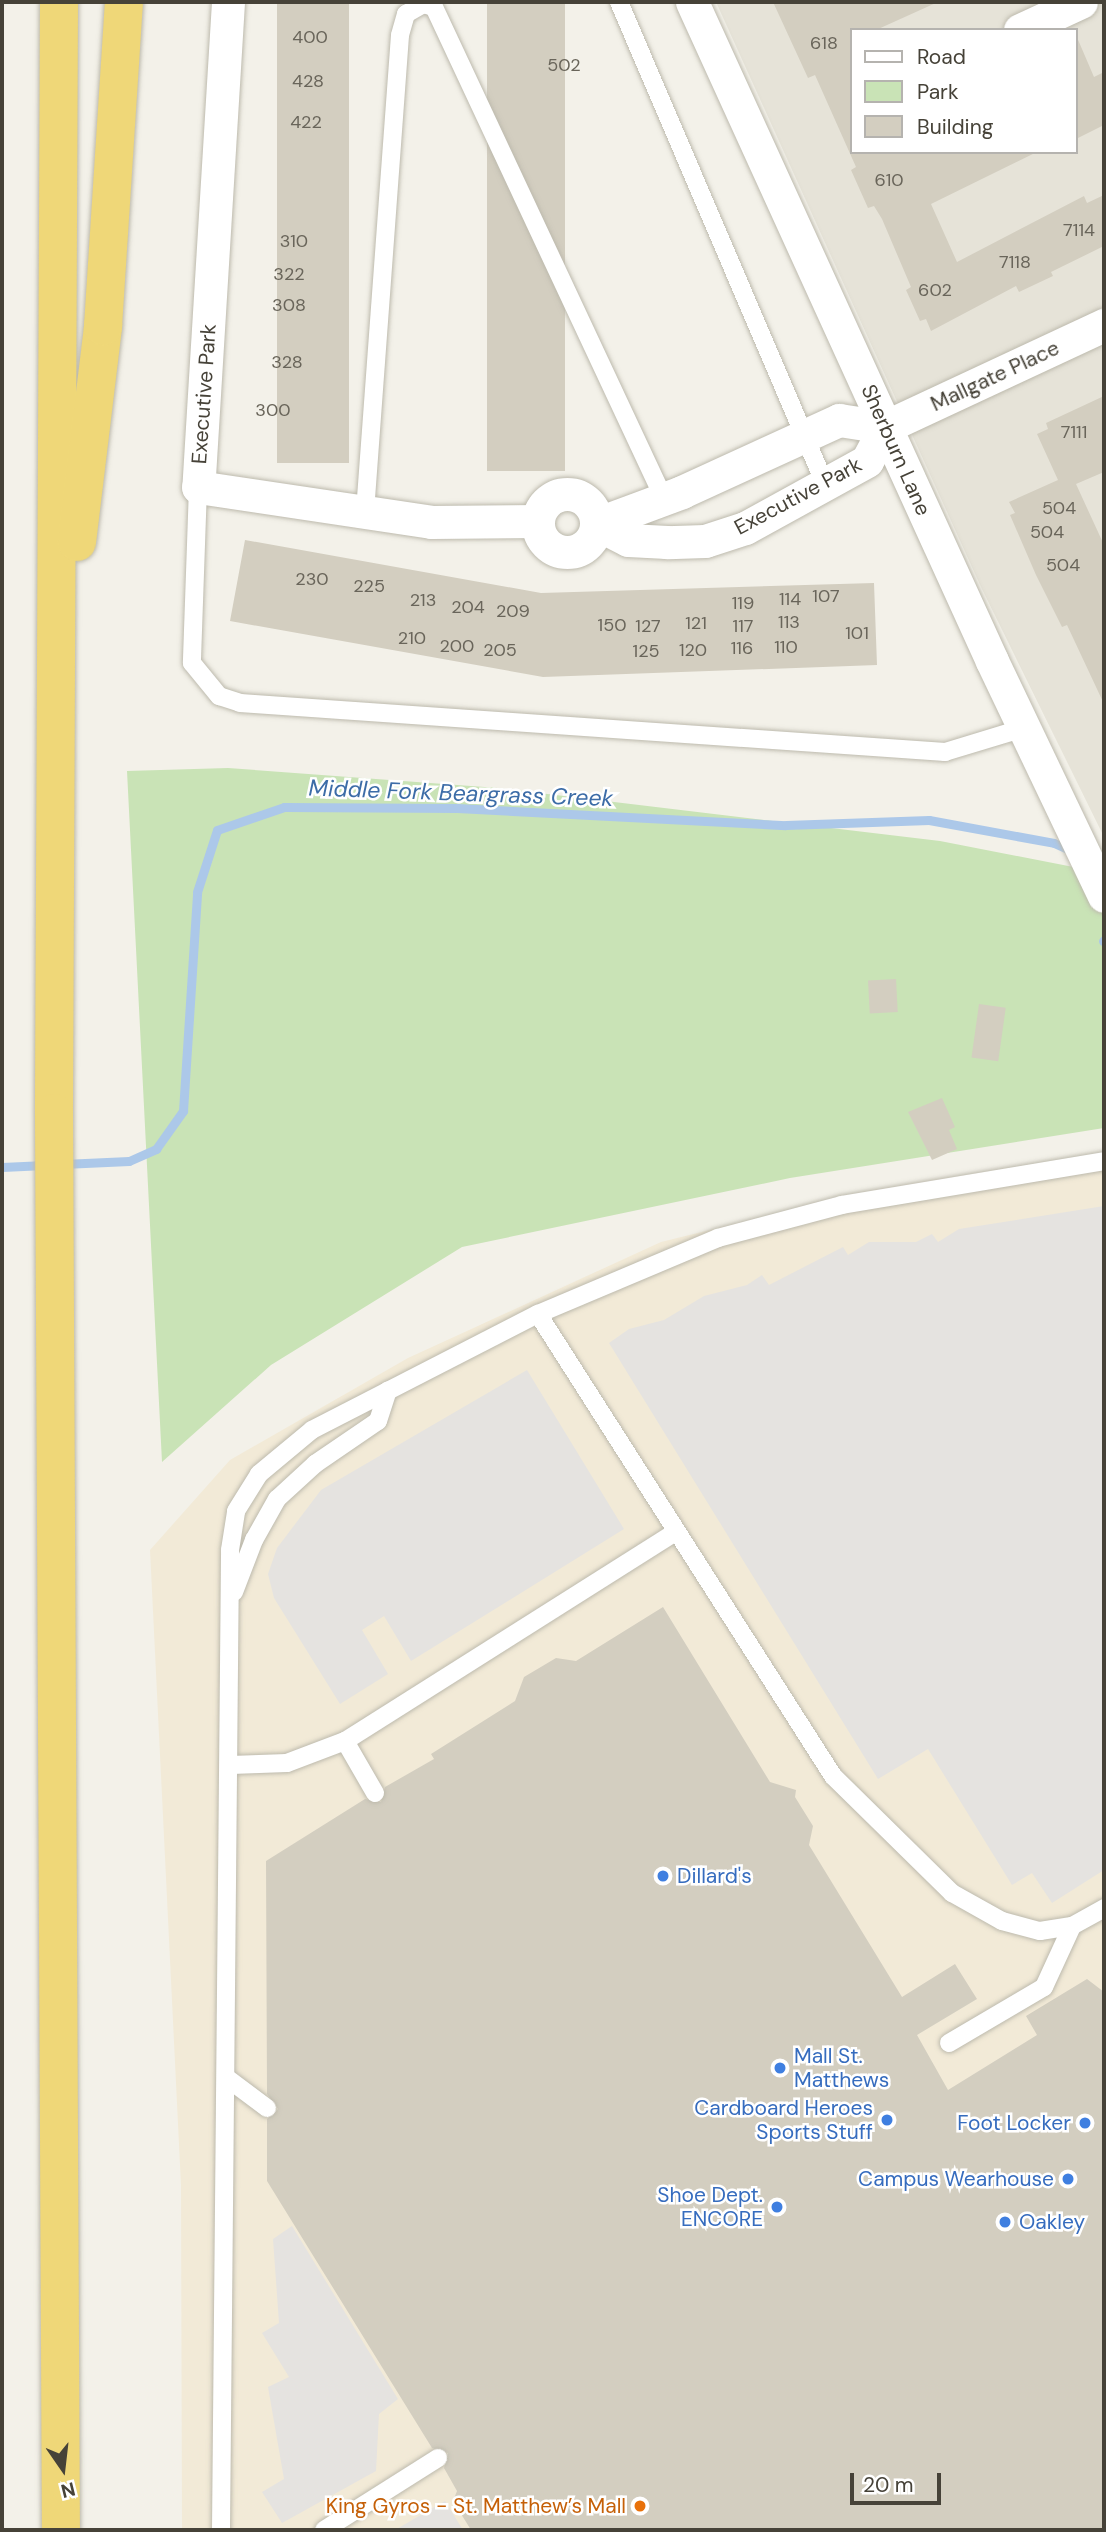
<!DOCTYPE html>
<meta charset="utf-8">
<style>
body{margin:0}
#map{position:relative;width:1106px;height:2532px;overflow:hidden;background:#f3f1e9;font-family:"DM Sans",sans-serif}
div>[style]{position:absolute}
.residential>*{inset:0;background:#e6e3d8}
.commercial>*{inset:0;background:#f2ead7}
.green>*{inset:0;background:#c9e3b6}
.parking>*{inset:0;background:#e5e3e0}
.stream>*{height:9px;margin:-4.5px;padding:0 4.5px;transform-origin:4.5px;border-radius:4.5px;background:#acc8e9}
.building>*{inset:0;background:#d3cec0;transform-origin:0 0}
.roads{filter:drop-shadow(0 0 2px #bdbaad) drop-shadow(0 0 2px #bdbaad)}
.lane>*{height:18px;margin:-9px;padding:0 9px;transform-origin:9px;border-radius:9px;background:#fff}
.street>*{height:33px;margin:-16.5px;padding:0 16.5px;transform-origin:16.5px;border-radius:16.5px;background:#fff}
.street>.ring{margin:-16.5px;padding:0;box-sizing:content-box;background:none;border:33px solid #fff;border-radius:50%}
.highway>*{height:38px;margin:-19px;padding:0 19px;transform-origin:19px;border-radius:19px;background:#efd778}
.dots>*{width:19px;height:19px;translate:-50% -50%;box-sizing:border-box;border:4px solid #fff;border-radius:50%}
span{translate:-50% -50%;white-space:nowrap;text-align:center;line-height:1.15;-webkit-text-stroke:5px #fff;paint-order:stroke}
.number-label{font-size:18px;color:#69655a}
.number-label span{-webkit-text-stroke-width:0}
.street-label{font-size:21px;color:#464238}
.shop-label{font-size:21px;color:#366cbe}
.left{translate:0 -50%;text-align:left}
.right{translate:-100% -50%;text-align:right}
.food-label{font-size:21px;color:#c56008}
.water-label{font-size:23px;color:#3c6ca7;font-style:italic}
.frame{position:absolute;inset:0;border:4px solid #464238;pointer-events:none}
.legend{position:absolute;left:850px;top:28px;width:228px;height:126px;box-sizing:border-box;background:#fff;border:2px solid #b5b3af;margin:0;padding:9px 12px;list-style:none;font-size:21px;color:#464238}
.legend li{display:flex;align-items:center;gap:14px;height:35px}
.legend b{width:35px;border:2px solid #b5b3af}
.north{position:absolute;left:28px;top:2434px;width:70px;height:70px;-webkit-text-stroke:5px #fff;paint-order:stroke;rotate:166deg;font-size:19px;font-weight:700;line-height:28px;text-align:center;color:#464238}
.north::after{content:'';display:block;margin:auto;width:24px;height:32px;background:#464238;clip-path:polygon(50% 0,100% 100%,50% 72%,0 100%)}
.scale{position:absolute;left:850px;top:2473px;width:91px;height:32px;box-sizing:border-box;border:4px solid #464238;border-top:0;padding-left:9px;font-size:21px;line-height:24px;white-space:nowrap;color:#464238;-webkit-text-stroke:5px #fff;paint-order:stroke}
</style>
<div id="map">
<div class="residential">
<div style="clip-path:polygon(evenodd,716px 2px,1104px 2px,1104px 837px,981px 587px,716px 2px,852px 30px,1076px 30px,1076px 152px,852px 152px,852px 30px)"></div>
</div>
<div class="commercial">
<div style="clip-path:polygon(1104px 1154px,1104px 2530px,182px 2530px,181px 2185px,150px 1550px,230px 1460px,408px 1358px,661px 1242px,845px 1197px)"></div>
</div>
<div class="green">
<div style="clip-path:polygon(228px 768px,498px 788px,940px 841px,1104px 873px,1104px 1128px,790px 1178px,462px 1247px,271px 1365px,162px 1462px,127px 771px)"></div>
</div>
<div class="parking">
<div style="clip-path:polygon(1104px 1206px,1104px 1870px,1052px 1903px,1032px 1873px,1012px 1885px,928px 1749px,878px 1779px,609px 1343px,629px 1329px,664px 1320px,704px 1296px,747px 1285px,762px 1275px,769px 1285px,843px 1247px,848px 1255px,869px 1242px,916px 1242px,932px 1234px,938px 1242px,959px 1229px)"></div>
<div style="clip-path:polygon(527px 1370px,624px 1529px,411px 1661px,384px 1616px,362px 1630px,388px 1674px,340px 1704px,274px 1598px,268px 1574px,277px 1548px,321px 1490px)"></div>
<div style="clip-path:polygon(292px 2226px,398px 2399px,379px 2414px,376px 2471px,282px 2523px,262px 2492px,284px 2479px,268px 2387px,289px 2377px,262px 2333px,279px 2323px,273px 2239px)"></div>
<div style="clip-path:polygon(445px 2501px,463px 2530px,395px 2530px)"></div>
</div>
<div class="stream">
<div style="left:1103px;top:941px;width:1px;rotate:-45deg"></div>
<div style="left:63px;top:1164px;width:66px;rotate:-2.6deg"></div>
<div style="left:129px;top:1161px;width:30px;rotate:-24deg"></div>
<div style="left:156px;top:1149px;width:47px;rotate:-54.6deg"></div>
<div style="left:183px;top:1111px;width:219px;rotate:-86.3deg"></div>
<div style="left:197px;top:892px;width:65px;rotate:-72.1deg"></div>
<div style="left:217px;top:830px;width:71px;rotate:-18.9deg"></div>
<div style="left:284px;top:807px;width:173px;rotate:0.3deg"></div>
<div style="left:457px;top:808px;width:329px;rotate:3deg"></div>
<div style="left:786px;top:825px;width:143px;rotate:-2deg"></div>
<div style="left:929px;top:820px;width:127px;rotate:10.4deg"></div>
<div style="left:1054px;top:843px;width:17px;rotate:24deg"></div>
<div style="left:2px;top:1167px;width:43px;rotate:-2.7deg"></div>
</div>
<div class="building">
<div style="left:277px;top:2px;width:72px;height:461px"></div>
<div style="left:487px;top:2px;width:78px;height:469px"></div>
<div style="clip-path:polygon(773px 2px,938px 2px,876px 30px,852px 30px,852px 152px,1037px 152px,931px 204px,957px 262px,1084px 196px,1087px 203px,1104px 195px,1104px 246px,1051px 272px,1053px 276px,1019px 292px,1016px 286px,931px 331px,926px 319px,920px 321px,906px 290px,911px 287px,882px 219px,874px 206px,868px 208px,851px 170px,856px 167px,815px 75px,808px 78px)"></div>
<div style="clip-path:polygon(1076px 35px,1094px 77px,1104px 72px,1104px 125px,1076px 139px)"></div>
<div style="clip-path:polygon(1104px 396px,1104px 472px,1076px 484px,1104px 545px,1104px 704px,1067px 625px,1062px 627px,1036px 575px,1010px 515px,1015px 513px,1009px 502px,1058px 480px,1037px 434px,1048px 429px,1046px 423px)"></div>
<div style="clip-path:polygon(245px 540px,541px 593px,874px 583px,877px 665px,543px 677px,230px 621px)"></div>
<div style="left:896px;top:979px;width:33px;height:28px;rotate:87deg"></div>
<div style="left:979px;top:1004px;width:27px;height:54px;rotate:8deg"></div>
<div style="clip-path:polygon(942px 1098px,955px 1127px,949px 1130px,957px 1149px,932px 1160px,908px 1112px)"></div>
<div style="clip-path:polygon(663px 1607px,770px 1782px,796px 1790px,795px 1797px,813px 1826px,809px 1845px,902px 1997px,955px 1964px,977px 1999px,917px 2035px,948px 2090px,1037px 2035px,1026px 2016px,1087px 1979px,1104px 1992px,1104px 2530px,471px 2530px,453px 2501px,457px 2491px,444px 2468px,448px 2453px,432px 2448px,267px 2181px,267px 2119px,278px 2109px,267px 2094px,266px 1861px,365px 1799px,381px 1802px,385px 1787px,434px 1759px,431px 1754px,515px 1701px,524px 1677px,556px 1658px,576px 1661px)"></div>
</div>
<div class="roads">
<div class="lane">
<div style="left:619px;top:2px;width:524px;rotate:66.86deg"></div>
<div style="left:198px;top:487px;width:176px;rotate:92deg"></div>
<div style="left:192px;top:663px;width:43px;rotate:50.7deg"></div>
<div style="left:219px;top:696px;width:22px;rotate:18deg"></div>
<div style="left:240px;top:703px;width:707px;rotate:3.98deg"></div>
<div style="left:945px;top:752px;width:83px;rotate:-16.9deg"></div>
<div style="left:365px;top:512px;width:478px;rotate:-85.8deg"></div>
<div style="left:400px;top:35px;width:22px;rotate:-74deg"></div>
<div style="left:406px;top:14px;width:20px;rotate:-30deg"></div>
<div style="left:423px;top:4px;width:11px;rotate:15deg"></div>
<div style="left:434px;top:7px;width:543px;rotate:64.94deg"></div>
<div style="left:538px;top:1314px;width:548px;rotate:57.44deg"></div>
<div style="left:833px;top:1776px;width:167px;rotate:44.5deg"></div>
<div style="left:952px;top:1893px;width:57px;rotate:29.2deg"></div>
<div style="left:1002px;top:1921px;width:39px;rotate:15deg"></div>
<div style="left:1040px;top:1931px;width:32px;rotate:-9deg"></div>
<div style="left:1072px;top:1926px;width:37px;rotate:-29deg"></div>
<div style="left:234px;top:1592px;width:56px;rotate:-69deg"></div>
<div style="left:254px;top:1540px;width:47px;rotate:-60.7deg"></div>
<div style="left:277px;top:1499px;width:52px;rotate:-42.6deg"></div>
<div style="left:315px;top:1464px;width:76px;rotate:-34.3deg"></div>
<div style="left:378px;top:1421px;width:32px;rotate:-72deg"></div>
<div style="left:345px;top:1741px;width:60px;rotate:60deg"></div>
<div style="left:231px;top:1765px;width:56px;rotate:-2deg"></div>
<div style="left:287px;top:1763px;width:62px;rotate:-20.8deg"></div>
<div style="left:345px;top:1741px;width:391px;rotate:-32.3deg"></div>
<div style="left:949px;top:2043px;width:110px;rotate:-30.5deg"></div>
<div style="left:1044px;top:1987px;width:67px;rotate:-65.3deg"></div>
<div style="left:227px;top:2078px;width:50px;rotate:36.9deg"></div>
<div style="left:221px;top:2530px;width:980px;rotate:-89.47deg"></div>
<div style="left:230px;top:1550px;width:39px;rotate:-81deg"></div>
<div style="left:236px;top:1511px;width:44px;rotate:-58.1deg"></div>
<div style="left:259px;top:1474px;width:69px;rotate:-39.7deg"></div>
<div style="left:312px;top:1430px;width:254px;rotate:-27.2deg"></div>
<div style="left:538px;top:1314px;width:195px;rotate:-22.9deg"></div>
<div style="left:718px;top:1238px;width:128px;rotate:-14.9deg"></div>
<div style="left:842px;top:1205px;width:266px;rotate:-9.5deg"></div>
<div style="left:324px;top:2530px;width:135px;rotate:-32.3deg"></div>
</div>
<div class="street">
<div style="left:228px;top:2px;width:486px;rotate:93.5deg"></div>
<div style="left:198px;top:487px;width:236px;rotate:8.5deg"></div>
<div style="left:431px;top:522px;width:107px;rotate:-0.5deg"></div>
<div style="left:692px;top:2px;width:724px;rotate:65.52deg"></div>
<div style="left:992px;top:661px;width:260px;rotate:64.5deg"></div>
<div style="left:1020px;top:30px;width:67px;rotate:-24.7deg"></div>
<div style="left:839px;top:420px;width:47px;rotate:8.7deg"></div>
<div style="left:885px;top:427px;width:38px;rotate:118deg"></div>
<div style="left:867px;top:461px;width:139px;rotate:151.2deg"></div>
<div style="left:745px;top:528px;width:42px;rotate:162deg"></div>
<div style="left:705px;top:541px;width:38px;rotate:178deg"></div>
<div style="left:667px;top:542px;width:39px;rotate:-177deg"></div>
<div style="left:628px;top:540px;width:36px;rotate:-153deg"></div>
<div style="left:596px;top:524px;width:92px;rotate:-20.4deg"></div>
<div style="left:682px;top:492px;width:173px;rotate:-24.6deg"></div>
<div style="left:885px;top:427px;width:242px;rotate:-25deg"></div>
<div class="ring" style="left:538px;top:494px;width:25px;height:25px"></div>
</div>
<div class="highway">
<div style="left:59px;top:2px;width:1111px;rotate:90.26deg"></div>
<div style="left:54px;top:1113px;width:1417px;rotate:89.72deg"></div>
<div style="left:77px;top:542px;width:218px;rotate:-83.1deg"></div>
<div style="left:103px;top:326px;width:325px;rotate:-86.3deg"></div>
</div>
</div>
<div class="dots">
<div style="left:663px;top:1876px;background:#3f7fe0"></div>
<div style="left:780px;top:2068px;background:#3f7fe0"></div>
<div style="left:887px;top:2120px;background:#3f7fe0"></div>
<div style="left:1085px;top:2123px;background:#3f7fe0"></div>
<div style="left:1068px;top:2179px;background:#3f7fe0"></div>
<div style="left:777px;top:2207px;background:#3f7fe0"></div>
<div style="left:1005px;top:2222px;background:#3f7fe0"></div>
<div style="left:640px;top:2506px;background:#e8710a"></div>
</div>
<div class="number-label">
<span style="left:310px;top:37px">400</span>
<span style="left:824px;top:43px">618</span>
<span style="left:564px;top:65px">502</span>
<span style="left:308px;top:81px">428</span>
<span style="left:306px;top:122px">422</span>
<span style="left:889px;top:180px">610</span>
<span style="left:1079px;top:230px">7114</span>
<span style="left:294px;top:241px">310</span>
<span style="left:1015px;top:262px">7118</span>
<span style="left:289px;top:274px">322</span>
<span style="left:935px;top:290px">602</span>
<span style="left:289px;top:305px">308</span>
<span style="left:287px;top:362px">328</span>
<span style="left:273px;top:410px">300</span>
<span style="left:1074px;top:432px">7111</span>
<span style="left:1059px;top:508px">504</span>
<span style="left:1047px;top:532px">504</span>
<span style="left:1063px;top:565px">504</span>
<span style="left:312px;top:579px">230</span>
<span style="left:369px;top:586px">225</span>
<span style="left:826px;top:596px">107</span>
<span style="left:790px;top:599px">114</span>
<span style="left:423px;top:600px">213</span>
<span style="left:743px;top:603px">119</span>
<span style="left:468px;top:607px">204</span>
<span style="left:513px;top:611px">209</span>
<span style="left:789px;top:622px">113</span>
<span style="left:696px;top:623px">121</span>
<span style="left:612px;top:625px">150</span>
<span style="left:648px;top:626px">127</span>
<span style="left:743px;top:626px">117</span>
<span style="left:857px;top:633px">101</span>
<span style="left:412px;top:638px">210</span>
<span style="left:457px;top:646px">200</span>
<span style="left:786px;top:647px">110</span>
<span style="left:742px;top:648px">116</span>
<span style="left:500px;top:650px">205</span>
<span style="left:693px;top:650px">120</span>
<span style="left:646px;top:651px">125</span>
</div>
<div class="street-label">
<span style="left:995px;top:376px;rotate:-25deg">Mallgate Place</span>
<span style="left:204px;top:394px;rotate:-86deg">Executive Park</span>
<span style="left:896px;top:450px;rotate:66deg">Sherburn Lane</span>
<span style="left:798px;top:496px;rotate:-28deg">Executive Park</span>
</div>
<div class="shop-label">
<span class="left" style="left:677px;top:1876px">Dillard's</span>
<span class="left" style="left:794px;top:2068px">Mall St.<br>Matthews</span>
<span class="right" style="left:873px;top:2120px">Cardboard Heroes<br>Sports Stuff</span>
<span class="right" style="left:1071px;top:2123px">Foot Locker</span>
<span class="right" style="left:1054px;top:2179px">Campus Wearhouse</span>
<span class="right" style="left:763px;top:2207px">Shoe Dept.<br>ENCORE</span>
<span class="left" style="left:1019px;top:2222px">Oakley</span>
</div>
<div class="food-label">
<span class="right" style="left:626px;top:2506px">King Gyros - St. Matthew’s Mall</span>
</div>
<div class="water-label">
<span style="left:461px;top:793px;rotate:2deg">Middle Fork Beargrass Creek</span>
</div>
<div class="frame"></div>
<ul class="legend">
<li><b style="height:9px;background:#fff"></b>Road</li>
<li><b style="height:19px;background:#c9e3b6"></b>Park</li>
<li><b style="height:19px;background:#d3cec0"></b>Building</li>
</ul>
<div class="north">N</div>
<div class="scale">20 m</div>
</div>
